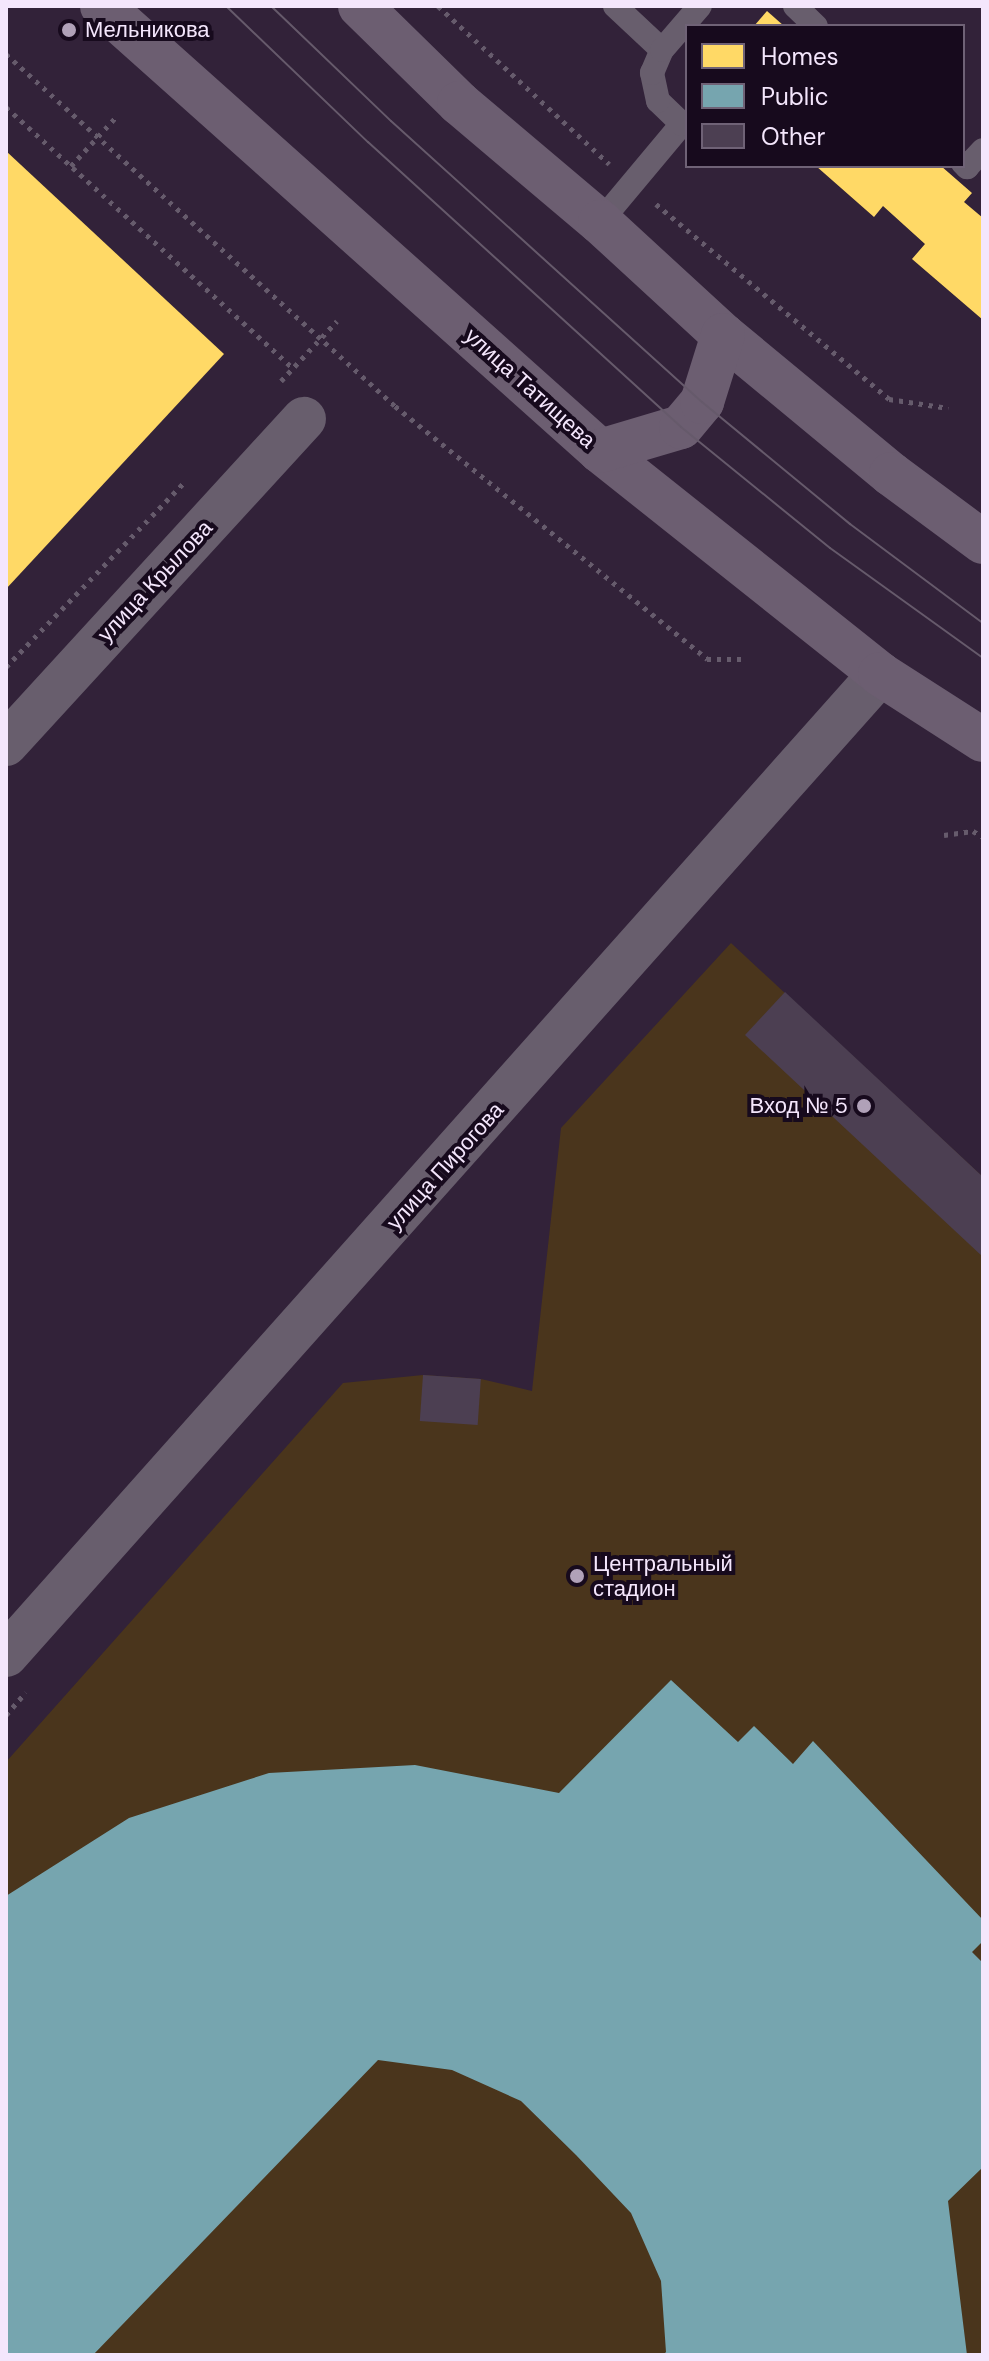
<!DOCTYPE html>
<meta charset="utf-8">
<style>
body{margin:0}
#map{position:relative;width:989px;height:2361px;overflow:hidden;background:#322239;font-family:"DM Sans",sans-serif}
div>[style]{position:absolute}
.green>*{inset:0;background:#4a351c}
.homes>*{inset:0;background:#ffd966}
.public>*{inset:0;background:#76a5af}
.building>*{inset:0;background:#4c3f52;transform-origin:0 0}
.path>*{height:5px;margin-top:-2.5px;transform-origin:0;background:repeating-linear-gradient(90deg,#665b6c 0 4px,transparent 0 10px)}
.service>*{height:24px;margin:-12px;padding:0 12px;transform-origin:12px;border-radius:12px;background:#685e6d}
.minor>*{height:44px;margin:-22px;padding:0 22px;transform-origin:22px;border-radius:22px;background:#685e6d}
.primary>*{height:44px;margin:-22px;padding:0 22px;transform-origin:22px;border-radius:22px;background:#6c5e71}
.tram>*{height:2px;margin:-1px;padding:0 1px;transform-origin:1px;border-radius:1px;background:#665a6b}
.dots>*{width:22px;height:22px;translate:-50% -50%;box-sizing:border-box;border:4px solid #170a1d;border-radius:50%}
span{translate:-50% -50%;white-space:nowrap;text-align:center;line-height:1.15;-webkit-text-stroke:8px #170a1d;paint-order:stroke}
.poi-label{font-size:22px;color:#f4e6fc}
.left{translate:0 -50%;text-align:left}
.right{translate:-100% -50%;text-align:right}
.street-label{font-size:22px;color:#f4e6fc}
.frame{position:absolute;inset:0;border:8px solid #f4e6fc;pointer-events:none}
.legend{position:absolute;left:685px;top:24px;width:280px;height:144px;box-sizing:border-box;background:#170a1d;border:2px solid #6f6276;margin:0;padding:10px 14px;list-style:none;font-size:24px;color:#f4e6fc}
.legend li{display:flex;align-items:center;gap:16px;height:40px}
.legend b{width:40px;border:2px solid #6f6276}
</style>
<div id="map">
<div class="green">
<div style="clip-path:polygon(731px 943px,983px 1177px,983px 2355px,6px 2355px,6px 1762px,343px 1383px,423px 1375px,481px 1379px,532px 1391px,561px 1128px)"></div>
</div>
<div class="homes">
<div style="clip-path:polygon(767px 11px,784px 26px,754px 26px)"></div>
<div style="clip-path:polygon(6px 151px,224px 354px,6px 589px)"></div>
<div style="clip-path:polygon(816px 166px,941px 166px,972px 193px,964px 202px,983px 218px,983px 320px,912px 259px,925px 244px,883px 206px,874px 217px)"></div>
</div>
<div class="public">
<div style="clip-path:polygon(671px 1680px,738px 1742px,754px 1726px,793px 1764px,813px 1741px,983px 1920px,983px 1941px,972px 1952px,983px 1963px,983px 2167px,948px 2201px,967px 2355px,663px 2355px,666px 2352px,661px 2281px,631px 2213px,576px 2155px,521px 2101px,452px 2070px,378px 2060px,93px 2355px,6px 2355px,6px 1896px,129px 1818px,269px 1773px,415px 1765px,559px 1793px)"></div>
</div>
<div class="building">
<div style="clip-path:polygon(785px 992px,983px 1177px,983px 1257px,745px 1035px)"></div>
<div style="left:423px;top:1375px;width:58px;height:46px;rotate:4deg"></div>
</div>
<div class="path">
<div style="left:438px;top:6px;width:233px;rotate:42.7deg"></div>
<div style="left:6px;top:54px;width:525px;rotate:42.14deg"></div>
<div style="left:395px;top:406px;width:402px;rotate:39deg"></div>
<div style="left:707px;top:659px;width:38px"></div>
<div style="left:6px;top:107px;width:389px;rotate:42.3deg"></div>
<div style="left:71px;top:166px;width:67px;rotate:-47.4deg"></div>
<div style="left:656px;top:204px;width:304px;rotate:39.9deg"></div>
<div style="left:889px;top:399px;width:60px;rotate:8.7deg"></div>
<div style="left:281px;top:381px;width:82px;rotate:-47deg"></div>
<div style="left:6px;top:667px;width:255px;rotate:-46deg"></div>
<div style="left:944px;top:835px;width:29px;rotate:-8deg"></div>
<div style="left:973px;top:831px;width:12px;rotate:31deg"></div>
<div style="left:6px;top:1715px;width:30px;rotate:-49deg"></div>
</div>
<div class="service">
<div style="left:615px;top:6px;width:64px;rotate:43.1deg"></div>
<div style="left:795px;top:6px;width:29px;rotate:44deg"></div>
<div style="left:963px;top:163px;width:6px;rotate:45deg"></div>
<div style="left:967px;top:167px;width:23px;rotate:-47deg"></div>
<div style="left:600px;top:222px;width:128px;rotate:-50.1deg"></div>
<div style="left:682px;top:124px;width:33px;rotate:-136deg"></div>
<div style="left:658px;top:101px;width:29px;rotate:-102deg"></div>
<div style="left:652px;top:73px;width:25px;rotate:-67deg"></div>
<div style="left:662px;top:50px;width:58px;rotate:-49.2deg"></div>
</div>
<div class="minor">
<div style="left:6px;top:744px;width:441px;rotate:-47.5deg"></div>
<div style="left:6px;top:1655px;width:1314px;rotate:-48.3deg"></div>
</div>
<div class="primary">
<div style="left:102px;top:6px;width:668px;rotate:41.78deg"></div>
<div style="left:600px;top:451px;width:358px;rotate:38.5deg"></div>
<div style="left:880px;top:674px;width:122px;rotate:32.7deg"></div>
<div style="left:360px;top:6px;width:139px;rotate:44.4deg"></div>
<div style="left:459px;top:103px;width:185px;rotate:40.2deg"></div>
<div style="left:600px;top:222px;width:167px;rotate:42.6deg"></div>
<div style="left:723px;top:335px;width:218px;rotate:39.6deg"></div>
<div style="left:891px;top:474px;width:114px;rotate:36.5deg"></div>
<div style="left:600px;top:451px;width:84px;rotate:-16.5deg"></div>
<div style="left:681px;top:427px;width:33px;rotate:-50deg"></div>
<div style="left:702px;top:402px;width:70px;rotate:-72.6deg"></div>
</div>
<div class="tram">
<div style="left:226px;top:6px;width:197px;rotate:43.8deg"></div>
<div style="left:368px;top:142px;width:423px;rotate:42.3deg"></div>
<div style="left:681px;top:427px;width:192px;rotate:39.1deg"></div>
<div style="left:830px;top:548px;width:188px;rotate:35.7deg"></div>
<div style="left:271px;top:6px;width:166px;rotate:43.8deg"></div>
<div style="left:391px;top:121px;width:419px;rotate:42.1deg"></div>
<div style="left:702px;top:402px;width:192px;rotate:39.5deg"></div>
<div style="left:850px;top:524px;width:166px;rotate:36.7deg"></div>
</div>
<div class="dots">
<div style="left:69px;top:30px;background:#b0a1b8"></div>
<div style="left:864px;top:1106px;background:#b0a1b8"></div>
<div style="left:577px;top:1576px;background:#b0a1b8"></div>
</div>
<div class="poi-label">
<span class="left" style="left:85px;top:30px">Мельникова</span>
<span class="right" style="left:848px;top:1106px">Вход № 5</span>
<span class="left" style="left:593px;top:1576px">Центральный<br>стадион</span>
</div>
<div class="street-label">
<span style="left:530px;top:388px;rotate:42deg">улица Татищева</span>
<span style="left:155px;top:581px;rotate:-47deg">улица Крылова</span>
<span style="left:445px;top:1166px;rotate:-48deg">улица Пирогова</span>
</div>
<div class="frame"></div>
<ul class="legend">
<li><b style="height:22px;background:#ffd966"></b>Homes</li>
<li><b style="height:22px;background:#76a5af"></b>Public</li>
<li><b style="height:22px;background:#4c3f52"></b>Other</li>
</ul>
</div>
